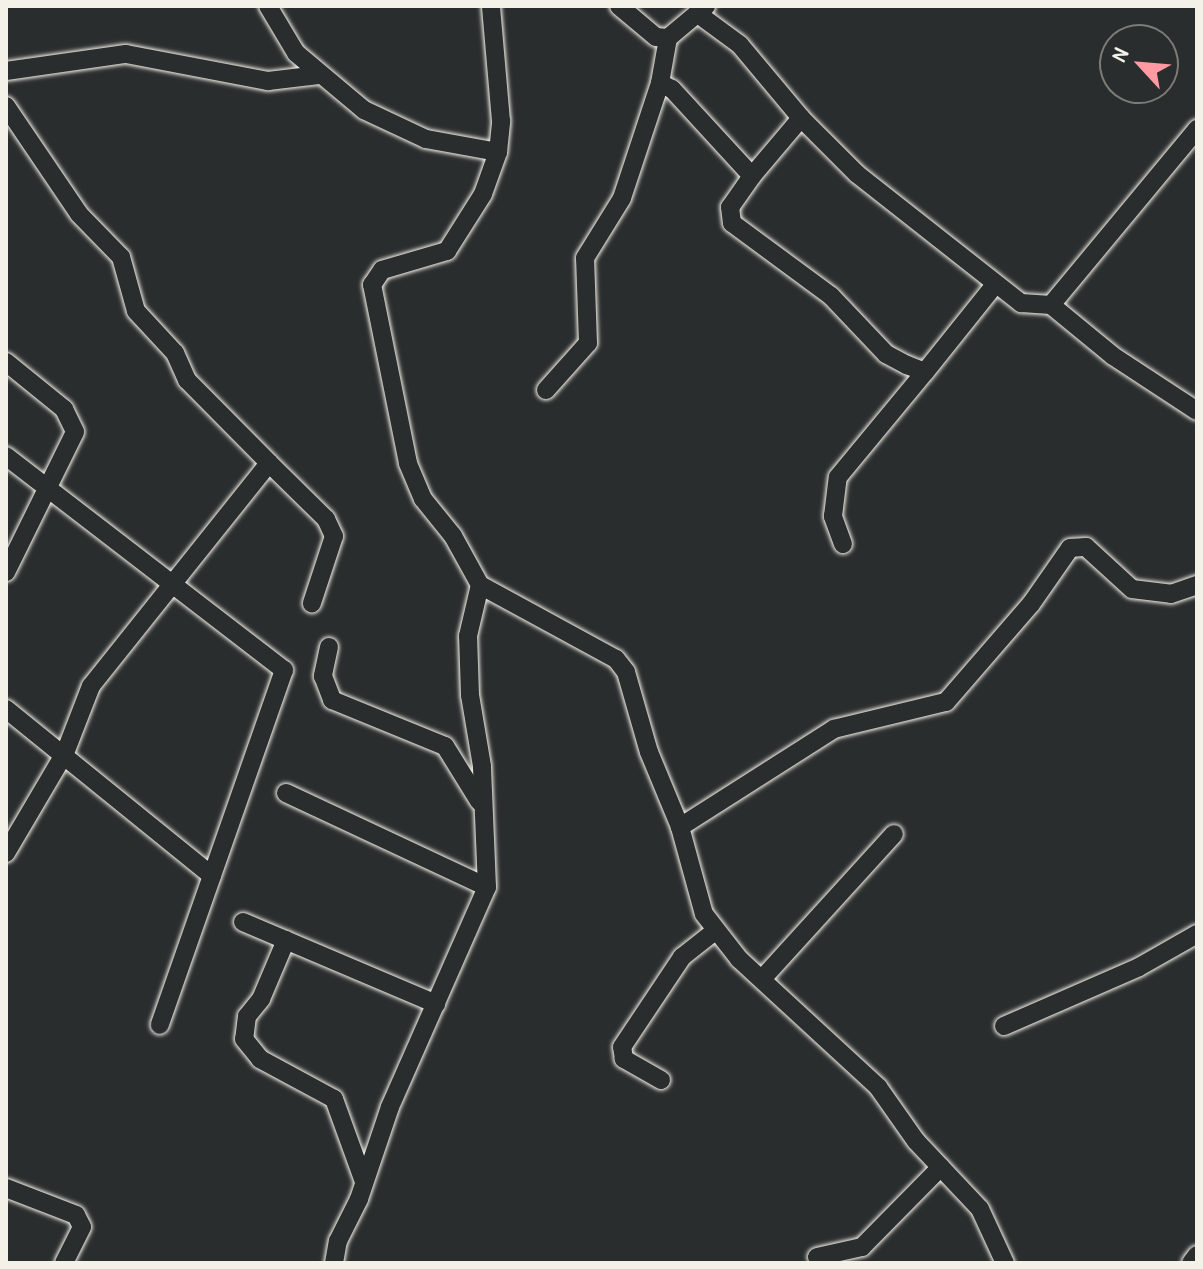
<!DOCTYPE html>
<style>
body{margin:0}
#map{position:relative;width:1203px;height:1269px;overflow:hidden;background:#2a2d2e;font-family:"Patrick Hand",sans-serif}
div>[style]{position:absolute}
.roads{filter:drop-shadow(0 0 2px #f4f1e8) drop-shadow(0 0 2px #f4f1e8)}
.minor>*{height:18px;margin:-9px;padding:0 9px;transform-origin:9px;border-radius:9px;background:#2a2d2e}
span{translate:-50% -50%;white-space:nowrap;text-align:center;line-height:1.15;-webkit-text-stroke:6px #2a2d2e;paint-order:stroke}
.frame{position:absolute;inset:0;border:8px solid #f4f1e8;pointer-events:none}
.north{position:absolute;left:1099px;top:24px;width:80px;height:80px;box-sizing:border-box;background:#2a2d2e;border:2px solid #7b7b78;border-radius:50%;rotate:296deg;font-size:22px;font-weight:700;line-height:32px;text-align:center;color:#f4f1e8}
.north::after{content:'';display:block;margin:auto;width:28px;height:36px;background:#ff9aa2;clip-path:polygon(50% 0,100% 100%,50% 72%,0 100%)}
</style>
<div id="map">
<div class="roads">
<div class="minor">
<div style="left:268px;top:6px;width:55px;rotate:59.2deg"></div>
<div style="left:296px;top:53px;width:89px;rotate:40deg"></div>
<div style="left:364px;top:110px;width:68px;rotate:25.1deg"></div>
<div style="left:426px;top:139px;width:73px;rotate:10.2deg"></div>
<div style="left:619px;top:6px;width:48px;rotate:40deg"></div>
<div style="left:656px;top:37px;width:12px;rotate:5deg"></div>
<div style="left:668px;top:38px;width:50px;rotate:-40.1deg"></div>
<div style="left:698px;top:14px;width:52px;rotate:36.4deg"></div>
<div style="left:740px;top:45px;width:95px;rotate:50.1deg"></div>
<div style="left:801px;top:118px;width:79px;rotate:45deg"></div>
<div style="left:857px;top:174px;width:209px;rotate:38.2deg"></div>
<div style="left:1021px;top:303px;width:30px;rotate:4deg"></div>
<div style="left:1051px;top:305px;width:229px;rotate:-50.3deg"></div>
<div style="left:6px;top:71px;width:121px;rotate:-8.1deg"></div>
<div style="left:126px;top:54px;width:145px;rotate:10.8deg"></div>
<div style="left:268px;top:81px;width:51px;rotate:-6.7deg"></div>
<div style="left:660px;top:83px;width:13px;rotate:27deg"></div>
<div style="left:672px;top:89px;width:118px;rotate:47.4deg"></div>
<div style="left:752px;top:176px;width:76px;rotate:-49.8deg"></div>
<div style="left:6px;top:106px;width:130px;rotate:55.9deg"></div>
<div style="left:79px;top:214px;width:60px;rotate:45.7deg"></div>
<div style="left:121px;top:257px;width:56px;rotate:74.5deg"></div>
<div style="left:136px;top:311px;width:57px;rotate:47.1deg"></div>
<div style="left:175px;top:353px;width:30px;rotate:66deg"></div>
<div style="left:187px;top:380px;width:117px;rotate:45.3deg"></div>
<div style="left:752px;top:176px;width:38px;rotate:125deg"></div>
<div style="left:730px;top:207px;width:16px;rotate:83deg"></div>
<div style="left:732px;top:223px;width:123px;rotate:36.4deg"></div>
<div style="left:831px;top:296px;width:80px;rotate:46.5deg"></div>
<div style="left:886px;top:354px;width:24px;rotate:28deg"></div>
<div style="left:907px;top:365px;width:19px;rotate:21deg"></div>
<div style="left:925px;top:372px;width:110px;rotate:-51.3deg"></div>
<div style="left:1051px;top:305px;width:80px;rotate:39.4deg"></div>
<div style="left:1113px;top:356px;width:100px;rotate:33.2deg"></div>
<div style="left:6px;top:362px;width:75px;rotate:39deg"></div>
<div style="left:64px;top:409px;width:25px;rotate:64deg"></div>
<div style="left:75px;top:432px;width:156px;rotate:116.2deg"></div>
<div style="left:546px;top:390px;width:63px;rotate:-48.2deg"></div>
<div style="left:588px;top:343px;width:85px;rotate:-92deg"></div>
<div style="left:585px;top:258px;width:70px;rotate:-58.3deg"></div>
<div style="left:622px;top:198px;width:121px;rotate:-71.7deg"></div>
<div style="left:660px;top:83px;width:46px;rotate:-79.9deg"></div>
<div style="left:6px;top:456px;width:351px;rotate:37.6deg"></div>
<div style="left:284px;top:670px;width:376px;rotate:109.3deg"></div>
<div style="left:843px;top:544px;width:30px;rotate:-110deg"></div>
<div style="left:833px;top:516px;width:39px;rotate:-83deg"></div>
<div style="left:838px;top:477px;width:136px;rotate:-50.4deg"></div>
<div style="left:480px;top:585px;width:155px;rotate:28.6deg"></div>
<div style="left:616px;top:659px;width:16px;rotate:52deg"></div>
<div style="left:626px;top:672px;width:83px;rotate:74deg"></div>
<div style="left:649px;top:752px;width:81px;rotate:67.5deg"></div>
<div style="left:680px;top:827px;width:90px;rotate:74.6deg"></div>
<div style="left:704px;top:914px;width:57px;rotate:52.1deg"></div>
<div style="left:739px;top:959px;width:189px;rotate:42.6deg"></div>
<div style="left:878px;top:1087px;width:66px;rotate:54.9deg"></div>
<div style="left:916px;top:1141px;width:93px;rotate:46.7deg"></div>
<div style="left:980px;top:1209px;width:60px;rotate:65.2deg"></div>
<div style="left:329px;top:647px;width:30px;rotate:102deg"></div>
<div style="left:323px;top:676px;width:26px;rotate:69deg"></div>
<div style="left:332px;top:700px;width:122px;rotate:22.2deg"></div>
<div style="left:445px;top:746px;width:65px;rotate:58.3deg"></div>
<div style="left:6px;top:709px;width:265px;rotate:39deg"></div>
<div style="left:286px;top:793px;width:222px;rotate:25.1deg"></div>
<div style="left:680px;top:827px;width:183px;rotate:-32.5deg"></div>
<div style="left:834px;top:729px;width:115px;rotate:-13.6deg"></div>
<div style="left:946px;top:702px;width:130px;rotate:-49.1deg"></div>
<div style="left:1031px;top:604px;width:68px;rotate:-55.1deg"></div>
<div style="left:1070px;top:548px;width:16px;rotate:-4deg"></div>
<div style="left:1086px;top:547px;width:62px;rotate:42.4deg"></div>
<div style="left:1132px;top:589px;width:39px;rotate:7deg"></div>
<div style="left:1171px;top:594px;width:28px;rotate:-19deg"></div>
<div style="left:6px;top:853px;width:116px;rotate:-59.5deg"></div>
<div style="left:65px;top:753px;width:72px;rotate:-68.8deg"></div>
<div style="left:91px;top:686px;width:285px;rotate:-51.4deg"></div>
<div style="left:269px;top:463px;width:80px;rotate:44.5deg"></div>
<div style="left:326px;top:519px;width:19px;rotate:65deg"></div>
<div style="left:334px;top:536px;width:71px;rotate:108.2deg"></div>
<div style="left:243px;top:922px;width:210px;rotate:23deg"></div>
<div style="left:286px;top:940px;width:64px;rotate:113deg"></div>
<div style="left:261px;top:999px;width:22px;rotate:129deg"></div>
<div style="left:247px;top:1016px;width:23px;rotate:97deg"></div>
<div style="left:244px;top:1039px;width:26px;rotate:51deg"></div>
<div style="left:260px;top:1059px;width:84px;rotate:28.4deg"></div>
<div style="left:334px;top:1099px;width:88px;rotate:70.1deg"></div>
<div style="left:762px;top:979px;width:196px;rotate:-47.7deg"></div>
<div style="left:1004px;top:1026px;width:147px;rotate:-23.6deg"></div>
<div style="left:1139px;top:967px;width:67px;rotate:-29.6deg"></div>
<div style="left:661px;top:1080px;width:43px;rotate:-150.4deg"></div>
<div style="left:624px;top:1059px;width:12px;rotate:-99deg"></div>
<div style="left:622px;top:1047px;width:108px;rotate:-56.3deg"></div>
<div style="left:682px;top:957px;width:42px;rotate:-38.2deg"></div>
<div style="left:6px;top:1188px;width:75px;rotate:21.1deg"></div>
<div style="left:76px;top:1215px;width:13px;rotate:63deg"></div>
<div style="left:82px;top:1227px;width:40px;rotate:116.6deg"></div>
<div style="left:817px;top:1257px;width:46px;rotate:-12.5deg"></div>
<div style="left:862px;top:1247px;width:112px;rotate:-45.4deg"></div>
<div style="left:334px;top:1263px;width:22px;rotate:-80deg"></div>
<div style="left:338px;top:1241px;width:47px;rotate:-63.4deg"></div>
<div style="left:359px;top:1199px;width:97px;rotate:-71.4deg"></div>
<div style="left:390px;top:1107px;width:240px;rotate:-66.2deg"></div>
<div style="left:487px;top:887px;width:121px;rotate:-92.4deg"></div>
<div style="left:482px;top:766px;width:72px;rotate:-99.6deg"></div>
<div style="left:470px;top:695px;width:59px;rotate:-91.9deg"></div>
<div style="left:468px;top:636px;width:52px;rotate:-76.8deg"></div>
<div style="left:480px;top:585px;width:56px;rotate:-118.9deg"></div>
<div style="left:453px;top:536px;width:48px;rotate:-129deg"></div>
<div style="left:423px;top:499px;width:39px;rotate:-113deg"></div>
<div style="left:408px;top:463px;width:182px;rotate:-101.4deg"></div>
<div style="left:372px;top:285px;width:18px;rotate:-56deg"></div>
<div style="left:382px;top:270px;width:68px;rotate:-16.3deg"></div>
<div style="left:447px;top:251px;width:67px;rotate:-57.7deg"></div>
<div style="left:483px;top:194px;width:45px;rotate:-70.3deg"></div>
<div style="left:498px;top:152px;width:31px;rotate:-84deg"></div>
<div style="left:501px;top:121px;width:115px;rotate:-95deg"></div>
<div style="left:1191px;top:1263px;width:10px;rotate:-53deg"></div>
</div>
</div>
<div class="frame"></div>
<div class="north">N</div>
</div>
